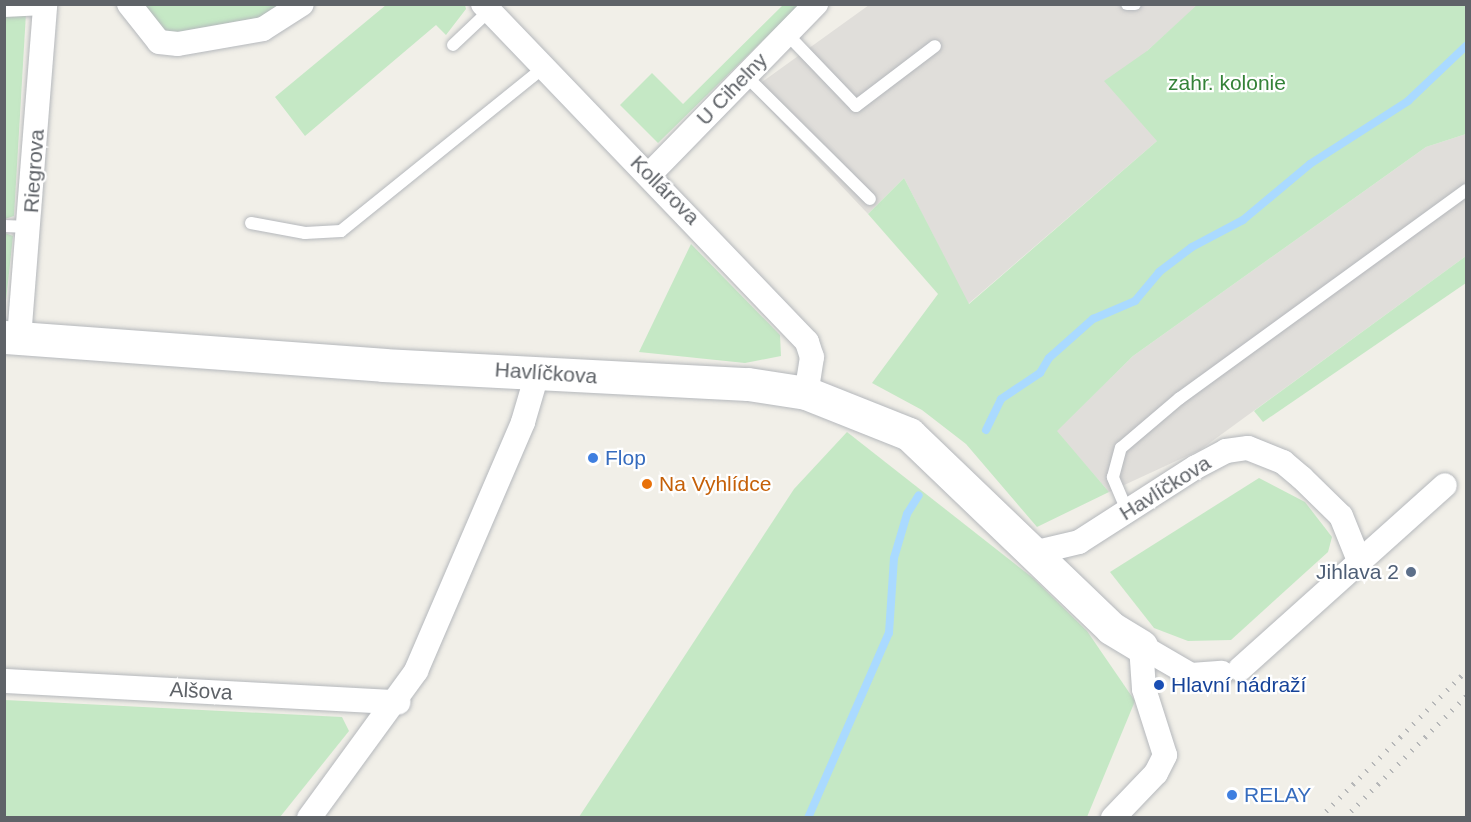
<!DOCTYPE html>
<meta charset="utf-8">
<style>
body{margin:0}
#map{position:relative;width:1471px;height:822px;overflow:hidden;background:#f1efe8;font-family:Arial,sans-serif}
div>[style]{position:absolute}
.industrial>*{inset:0;background:#e0deda}
.green>*{inset:0;background:#c5e8c5}
.stream>*{height:8px;margin:-4px;padding:0 4px;transform-origin:4px;border-radius:4px;background:#aadaff}
.roads{filter:drop-shadow(0 0 2px #b5b8bc) drop-shadow(0 0 2px #b5b8bc)}
.lane>*{height:12px;margin:-6px;padding:0 6px;transform-origin:6px;border-radius:6px;background:#fff}
.street>*{height:24px;margin:-12px;padding:0 12px;transform-origin:12px;border-radius:12px;background:#fff}
.secondary>*{height:33px;margin:-16.5px;padding:0 16.5px;transform-origin:16.5px;border-radius:16.5px;background:#fff}
.rail>*{height:4.5px;margin-top:-2.25px;transform-origin:0;background:repeating-linear-gradient(90deg,#b6b7b8 0 1.5px,transparent 0 9.5px)}
.dots>*{width:16px;height:16px;translate:-50% -50%;box-sizing:border-box;border:3px solid #fff;border-radius:50%}
span{translate:-50% -50%;white-space:nowrap;text-align:center;line-height:1.15;-webkit-text-stroke:4.5px #fff;paint-order:stroke}
.park-label{font-size:21px;color:#348238}
.street-label{font-size:21px;color:#5f6368}
.shop-label{font-size:21px;color:#366cbe}
.left{translate:0 -50%;text-align:left}
.food-label{font-size:21px;color:#c56008}
.service-label{font-size:21px;color:#4e5e75}
.right{translate:-100% -50%;text-align:right}
.transit-label{font-size:21px;color:#164399}
.frame{position:absolute;inset:0;border:6px solid #5f6368;pointer-events:none}
</style>
<div id="map">
<div class="industrial">
<div style="clip-path:polygon(869px 5px,1198px 5px,1147px 51px,1157px 141px,968px 304px,904px 178px,868px 214px,751px 90px)"></div>
<div style="clip-path:polygon(1466px 134px,1466px 256px,1200px 450px,1109px 492px,1056px 431px,1133px 356px,1426px 147px)"></div>
</div>
<div class="green">
<div style="clip-path:polygon(1198px 4px,1466px 5px,1466px 134px,1426px 147px,1133px 356px,1057px 431px,1109px 492px,1037px 527px,966px 444px,922px 410px,872px 383px,938px 294px,868px 214px,904px 178px,969px 304px,1157px 141px,1104px 81px,1147px 51px)"></div>
<div style="clip-path:polygon(139px 5px,291px 5px,275px 15px,166px 34px)"></div>
<div style="clip-path:polygon(386px 5px,465px 5px,466px 9px,446px 35px,436px 25px,305px 136px,275px 97px)"></div>
<div style="clip-path:polygon(783px 5px,799px 5px,658px 143px,620px 105px,652px 73px,683px 104px)"></div>
<div style="clip-path:polygon(5px 11px,26px 13px,14px 216px,5px 219px)"></div>
<div style="clip-path:polygon(5px 233px,13px 236px,5px 310px,4px 233px)"></div>
<div style="clip-path:polygon(691px 244px,780px 335px,781px 356px,745px 363px,639px 352px)"></div>
<div style="clip-path:polygon(1466px 256px,1466px 283px,1263px 422px,1254px 411px)"></div>
<div style="clip-path:polygon(847px 432px,1033px 578px,1087px 631px,1135px 701px,1087px 817px,579px 817px,794px 489px)"></div>
<div style="clip-path:polygon(1259px 478px,1305px 502px,1332px 537px,1328px 552px,1231px 640px,1188px 641px,1154px 628px,1110px 572px)"></div>
<div style="clip-path:polygon(5px 700px,342px 717px,349px 731px,280px 817px,5px 817px)"></div>
</div>
<div class="stream">
<div style="left:986px;top:430px;width:34px;rotate:-64deg"></div>
<div style="left:1001px;top:399px;width:47px;rotate:-33.7deg"></div>
<div style="left:1040px;top:373px;width:17px;rotate:-59deg"></div>
<div style="left:1049px;top:358px;width:59px;rotate:-41.6deg"></div>
<div style="left:1093px;top:319px;width:46px;rotate:-23.2deg"></div>
<div style="left:1135px;top:301px;width:38px;rotate:-50deg"></div>
<div style="left:1159px;top:272px;width:41px;rotate:-37.1deg"></div>
<div style="left:1192px;top:247px;width:58px;rotate:-27.9deg"></div>
<div style="left:1243px;top:220px;width:87px;rotate:-39.9deg"></div>
<div style="left:1310px;top:164px;width:117px;rotate:-32.7deg"></div>
<div style="left:1408px;top:101px;width:80px;rotate:-43.5deg"></div>
<div style="left:808px;top:818px;width:202px;rotate:-66.4deg"></div>
<div style="left:889px;top:633px;width:75px;rotate:-86.2deg"></div>
<div style="left:894px;top:558px;width:46px;rotate:-73.5deg"></div>
<div style="left:907px;top:514px;width:22px;rotate:-58deg"></div>
</div>
<div class="roads">
<div class="lane">
<div style="left:1127px;top:4px;width:8px"></div>
<div style="left:4px;top:11px;width:40px;rotate:-2.9deg"></div>
<div style="left:786px;top:33px;width:101px;rotate:46.2deg"></div>
<div style="left:856px;top:106px;width:99px;rotate:-37.2deg"></div>
<div style="left:453px;top:45px;width:50px;rotate:-43.4deg"></div>
<div style="left:745px;top:75px;width:176px;rotate:44.8deg"></div>
<div style="left:251px;top:223px;width:55px;rotate:10.5deg"></div>
<div style="left:305px;top:233px;width:36px;rotate:-3deg"></div>
<div style="left:341px;top:231px;width:261px;rotate:-38.9deg"></div>
<div style="left:4px;top:226px;width:26px;rotate:2deg"></div>
<div style="left:1128px;top:513px;width:39px;rotate:-113deg"></div>
<div style="left:1113px;top:477px;width:30px;rotate:-75deg"></div>
<div style="left:1121px;top:448px;width:77px;rotate:-40.3deg"></div>
<div style="left:1180px;top:398px;width:354px;rotate:-36deg"></div>
</div>
<div class="street">
<div style="left:129px;top:4px;width:48px;rotate:51.7deg"></div>
<div style="left:159px;top:42px;width:19px;rotate:6deg"></div>
<div style="left:178px;top:44px;width:86px;rotate:-10deg"></div>
<div style="left:263px;top:29px;width:46px;rotate:-32.7deg"></div>
<div style="left:483px;top:4px;width:468px;rotate:46.2deg"></div>
<div style="left:807px;top:342px;width:16px;rotate:72deg"></div>
<div style="left:812px;top:357px;width:36px;rotate:99deg"></div>
<div style="left:650px;top:174px;width:238px;rotate:-45.7deg"></div>
<div style="left:19px;top:338px;width:335px;rotate:-85.5deg"></div>
<div style="left:1033px;top:553px;width:47px;rotate:-13.4deg"></div>
<div style="left:1079px;top:542px;width:139px;rotate:-32.7deg"></div>
<div style="left:1196px;top:467px;width:34px;rotate:-28deg"></div>
<div style="left:1226px;top:451px;width:22px;rotate:-8deg"></div>
<div style="left:1248px;top:448px;width:38px;rotate:22deg"></div>
<div style="left:1283px;top:462px;width:25px;rotate:40deg"></div>
<div style="left:1302px;top:478px;width:54px;rotate:44.3deg"></div>
<div style="left:1341px;top:516px;width:45px;rotate:68deg"></div>
<div style="left:1141px;top:646px;width:58px;rotate:30.1deg"></div>
<div style="left:1191px;top:675px;width:31px;rotate:-4deg"></div>
<div style="left:1240px;top:669px;width:275px;rotate:-41.9deg"></div>
<div style="left:4px;top:681px;width:395px;rotate:3.1deg"></div>
<div style="left:309px;top:818px;width:182px;rotate:-53.9deg"></div>
<div style="left:416px;top:671px;width:271px;rotate:-66.7deg"></div>
<div style="left:523px;top:422px;width:53px;rotate:-73.6deg"></div>
<div style="left:1113px;top:818px;width:62px;rotate:-46.3deg"></div>
<div style="left:1156px;top:773px;width:20px;rotate:-63deg"></div>
<div style="left:1165px;top:755px;width:69px;rotate:-107.7deg"></div>
<div style="left:1144px;top:689px;width:43px;rotate:-94deg"></div>
</div>
<div class="secondary">
<div style="left:4px;top:337px;width:380px;rotate:4.2deg"></div>
<div style="left:383px;top:365px;width:365px;rotate:3deg"></div>
<div style="left:748px;top:384px;width:59px;rotate:8.8deg"></div>
<div style="left:806px;top:393px;width:111px;rotate:21.7deg"></div>
<div style="left:909px;top:434px;width:280px;rotate:43.8deg"></div>
<div style="left:1111px;top:628px;width:35px;rotate:31deg"></div>
</div>
</div>
<div class="rail">
<div style="left:1319px;top:818px;width:208px;rotate:-45deg"></div>
<div style="left:1344px;top:818px;width:173px;rotate:-45deg"></div>
</div>
<div class="dots">
<div style="left:593px;top:458px;background:#3f7fe0"></div>
<div style="left:647px;top:484px;background:#e8710a"></div>
<div style="left:1411px;top:572px;background:#5c6f8a"></div>
<div style="left:1159px;top:685px;background:#1a4fb4"></div>
<div style="left:1232px;top:795px;background:#3f7fe0"></div>
</div>
<div class="park-label">
<span style="left:1227px;top:83px">zahr. kolonie</span>
</div>
<div class="street-label">
<span style="left:732px;top:89px;rotate:-46deg">U Cihelny</span>
<span style="left:34px;top:171px;rotate:-86deg">Riegrova</span>
<span style="left:665px;top:190px;rotate:45deg">Kollárova</span>
<span style="left:546px;top:373px;rotate:4deg">Havlíčkova</span>
<span style="left:1165px;top:488px;rotate:-32deg">Havlíčkova</span>
<span style="left:201px;top:691px;rotate:3deg">Alšova</span>
</div>
<div class="shop-label">
<span class="left" style="left:605px;top:458px">Flop</span>
<span class="left" style="left:1244px;top:795px">RELAY</span>
</div>
<div class="food-label">
<span class="left" style="left:659px;top:484px">Na Vyhlídce</span>
</div>
<div class="service-label">
<span class="right" style="left:1399px;top:572px">Jihlava 2</span>
</div>
<div class="transit-label">
<span class="left" style="left:1171px;top:685px">Hlavní nádraží</span>
</div>
<div class="frame"></div>
</div>
